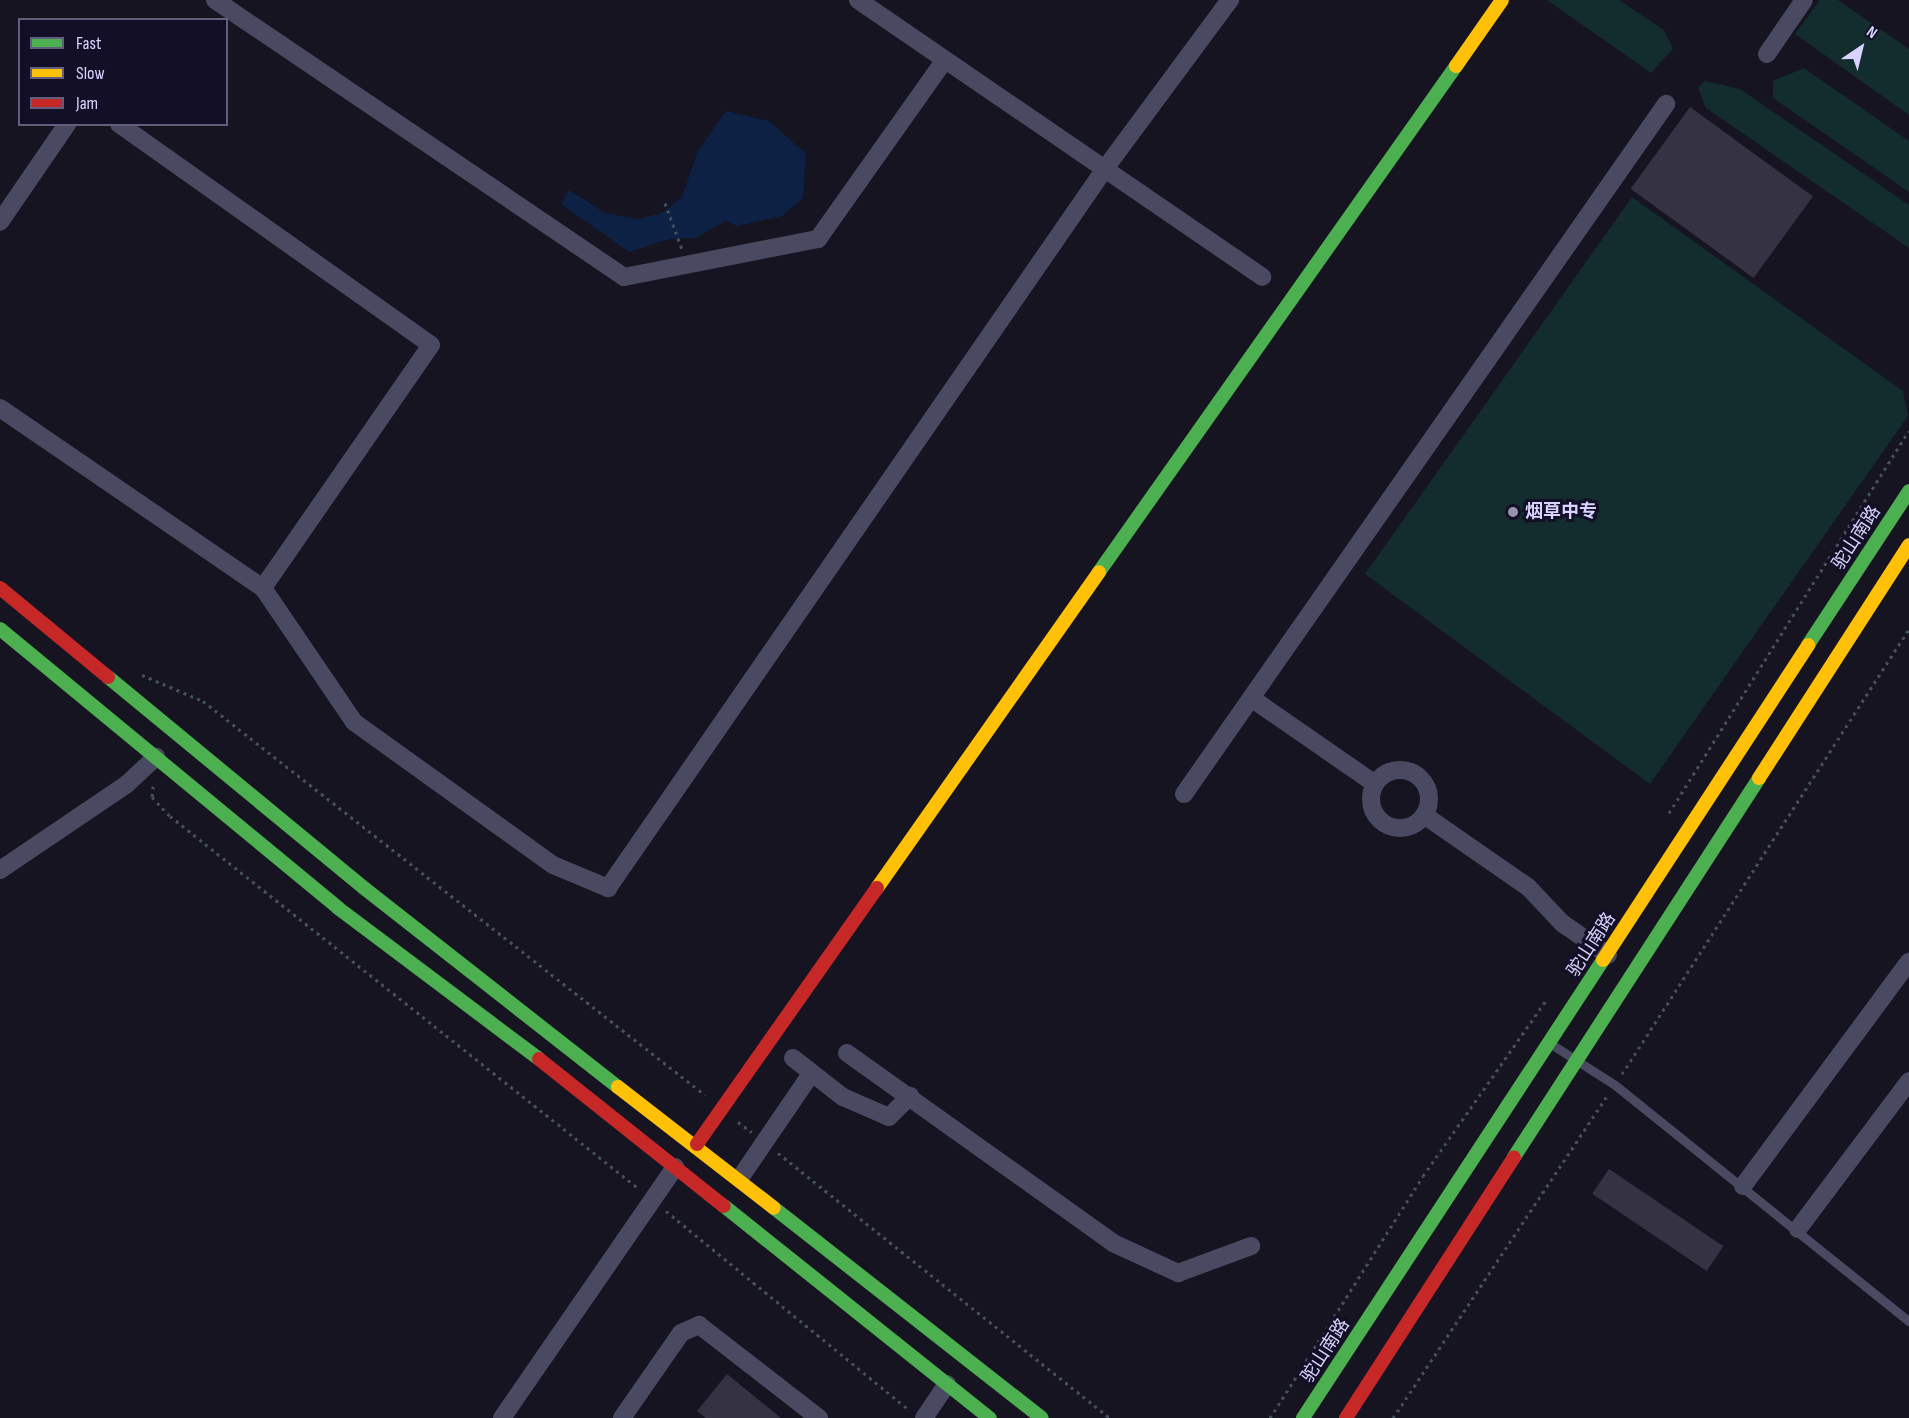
<!DOCTYPE html>
<meta charset="utf-8">
<style>
body{margin:0}
#map{position:relative;width:1909px;height:1418px;overflow:hidden;background:#161421;font-family:"Sofia Sans Condensed","Noto Sans SC",sans-serif}
div>[style]{position:absolute}
.green>*{inset:0;background:#132c2d}
.water>*{inset:0;background:#0d2144}
.building>*{inset:0;background:#343243;transform-origin:0 0}
.path>*{height:3px;margin-top:-1.5px;transform-origin:0;background:repeating-linear-gradient(90deg,#44505f 0 3px,transparent 0 7.5px)}
.lane>*{height:9px;margin:-4.5px;padding:0 4.5px;transform-origin:4.5px;border-radius:4.5px;background:#4a4962}
.street>*{height:18px;margin:-9px;padding:0 9px;transform-origin:9px;border-radius:9px;background:#4a4962}
.street>.ring{margin:-9px;padding:0;box-sizing:content-box;background:none;border:18px solid #4a4962;border-radius:50%}
.fast>*{height:14px;margin:-7px;padding:0 7px;transform-origin:7px;border-radius:7px;background:#4caf50}
.slow>*{height:14px;margin:-7px;padding:0 7px;transform-origin:7px;border-radius:7px;background:#ffc107}
.jam>*{height:14px;margin:-7px;padding:0 7px;transform-origin:7px;border-radius:7px;background:#c62828}
.dots>*{width:16px;height:16px;translate:-50% -50%;box-sizing:border-box;border:3px solid #130f26;border-radius:50%}
span{translate:-50% -50%;white-space:nowrap;text-align:center;line-height:1.15;-webkit-text-stroke:6px #130f26;paint-order:stroke}
.poi-label{font-size:18px;color:#d9d4ff;font-weight:700}
.left{translate:0 -50%;text-align:left}
.street-label{font-size:18px;color:#d9d4ff}
.legend{position:absolute;left:18px;top:18px;width:210px;height:108px;box-sizing:border-box;background:#130f26;border:2px solid #625e7d;margin:0;padding:8px 10px;list-style:none;font-size:18px;color:#d9d4ff}
.legend li{display:flex;align-items:center;gap:12px;height:30px}
.legend b{width:30px;border:2px solid #625e7d}
.north{position:absolute;left:1831px;top:18px;width:60px;height:60px;-webkit-text-stroke:4px #130f26;paint-order:stroke;rotate:35deg;font-size:16px;font-weight:700;line-height:24px;text-align:center;color:#d9d4ff}
.north::after{content:'';display:block;margin:auto;width:21px;height:27px;background:#d9d4ff;clip-path:polygon(50% 0,100% 100%,50% 72%,0 100%)}
</style>
<div id="map">
<div class="green">
<div style="clip-path:polygon(1547px 0,1619px 0,1664px 30px,1673px 49px,1651px 73px)"></div>
<div style="clip-path:polygon(1820px 0,1838px 0,1909px 49px,1909px 115px,1795px 34px)"></div>
<div style="clip-path:polygon(1804px 68px,1909px 141px,1909px 192px,1773px 98px,1773px 81px)"></div>
<div style="clip-path:polygon(1705px 81px,1740px 89px,1909px 205px,1909px 248px,1706px 108px,1698px 88px)"></div>
<div style="clip-path:polygon(1632px 197px,1903px 391px,1908px 416px,1650px 784px,1365px 574px)"></div>
</div>
<div class="water">
<div style="clip-path:polygon(726px 111px,769px 121px,806px 154px,803px 198px,782px 216px,737px 226px,725px 221px,696px 238px,669px 239px,629px 252px,561px 204px,569px 190px,605px 213px,637px 219px,662px 213px,682px 197px,698px 151px)"></div>
</div>
<div class="building">
<div style="left:1690px;top:107px;width:152px;height:101px;rotate:36deg"></div>
<div style="left:1609px;top:1169px;width:138px;height:30px;rotate:34deg"></div>
<div style="clip-path:polygon(727px 1374px,781px 1418px,706px 1418px,697px 1411px)"></div>
</div>
<div class="path">
<div style="left:665px;top:203px;width:49px;rotate:69.7deg"></div>
<div style="left:142px;top:675px;width:66px;rotate:23.1deg"></div>
<div style="left:203px;top:701px;width:638px;rotate:38.13deg"></div>
<div style="left:153px;top:786px;width:11px;rotate:95deg"></div>
<div style="left:152px;top:797px;width:26px;rotate:47deg"></div>
<div style="left:170px;top:816px;width:598px;rotate:38.48deg"></div>
<div style="left:1669px;top:813px;width:451px;rotate:-57.9deg"></div>
<div style="left:1622px;top:1074px;width:530px;rotate:-57.18deg"></div>
<div style="left:738px;top:1122px;width:17px;rotate:36deg"></div>
<div style="left:778px;top:1153px;width:425px;rotate:38.6deg"></div>
<div style="left:666px;top:1211px;width:314px;rotate:39.3deg"></div>
<div style="left:1270px;top:1418px;width:286px;rotate:-57.7deg"></div>
<div style="left:1423px;top:1176px;width:216px;rotate:-55deg"></div>
<div style="left:1393px;top:1418px;width:388px;rotate:-56.4deg"></div>
</div>
<div class="lane">
<div style="left:1551px;top:1044px;width:76px;rotate:32.6deg"></div>
<div style="left:1615px;top:1085px;width:377px;rotate:38.8deg"></div>
</div>
<div class="street">
<div style="left:215px;top:0;width:494px;rotate:34.1deg"></div>
<div style="left:624px;top:277px;width:198px;rotate:-11.1deg"></div>
<div style="left:818px;top:239px;width:218px;rotate:-54.7deg"></div>
<div style="left:858px;top:0;width:490px;rotate:34.4deg"></div>
<div style="left:1767px;top:54px;width:65px;rotate:-55.6deg"></div>
<div style="left:119px;top:124px;width:382px;rotate:35.3deg"></div>
<div style="left:431px;top:345px;width:295px;rotate:124.7deg"></div>
<div style="left:0;top:222px;width:119px;rotate:-55.6deg"></div>
<div style="left:0;top:408px;width:319px;rotate:34.4deg"></div>
<div style="left:263px;top:588px;width:162px;rotate:55.8deg"></div>
<div style="left:354px;top:722px;width:245px;rotate:35.7deg"></div>
<div style="left:553px;top:865px;width:60px;rotate:22.7deg"></div>
<div style="left:608px;top:888px;width:873px;rotate:-55.36deg"></div>
<div style="left:1104px;top:170px;width:212px;rotate:-53.5deg"></div>
<div style="left:1251px;top:698px;width:151px;rotate:34.7deg"></div>
<div class="ring" style="left:1371px;top:770px;width:40px;height:40px"></div>
<div style="left:1184px;top:794px;width:842px;rotate:-55.06deg"></div>
<div style="left:1424px;top:815px;width:126px;rotate:34.7deg"></div>
<div style="left:1528px;top:887px;width:50px;rotate:46.6deg"></div>
<div style="left:1562px;top:923px;width:56px;rotate:34.8deg"></div>
<div style="left:0;top:870px;width:153px;rotate:-34.1deg"></div>
<div style="left:127px;top:784px;width:40px;rotate:-43deg"></div>
<div style="left:847px;top:1053px;width:327px;rotate:35.5deg"></div>
<div style="left:1113px;top:1243px;width:72px;rotate:24.8deg"></div>
<div style="left:1178px;top:1273px;width:78px;rotate:-20.3deg"></div>
<div style="left:793px;top:1058px;width:63px;rotate:38deg"></div>
<div style="left:843px;top:1097px;width:50px;rotate:23.5deg"></div>
<div style="left:889px;top:1117px;width:30px;rotate:-45deg"></div>
<div style="left:740px;top:1178px;width:126px;rotate:-55.7deg"></div>
<div style="left:1743px;top:1186px;width:279px;rotate:-53.5deg"></div>
<div style="left:1798px;top:1229px;width:185px;rotate:-53.1deg"></div>
<div style="left:502px;top:1418px;width:305px;rotate:-55.4deg"></div>
<div style="left:622px;top:1418px;width:103px;rotate:-55.2deg"></div>
<div style="left:681px;top:1333px;width:20px;rotate:-24deg"></div>
<div style="left:699px;top:1325px;width:152px;rotate:37.8deg"></div>
<div style="left:924px;top:1418px;width:41px;rotate:-55.9deg"></div>
</div>
<div class="fast">
<div style="left:1099px;top:572px;width:619px;rotate:-54.8deg"></div>
<div style="left:0;top:629px;width:438px;rotate:39.5deg"></div>
<div style="left:338px;top:908px;width:251px;rotate:36.9deg"></div>
<div style="left:1808px;top:645px;width:184px;rotate:-56.7deg"></div>
<div style="left:108px;top:677px;width:332px;rotate:39.5deg"></div>
<div style="left:364px;top:888px;width:323px;rotate:38.1deg"></div>
<div style="left:1514px;top:1157px;width:451px;rotate:-57.1deg"></div>
<div style="left:724px;top:1206px;width:340px;rotate:38.6deg"></div>
<div style="left:774px;top:1208px;width:340px;rotate:38.1deg"></div>
<div style="left:1303px;top:1418px;width:548px;rotate:-56.77deg"></div>
</div>
<div class="slow">
<div style="left:1456px;top:66px;width:80px;rotate:-55.1deg"></div>
<div style="left:1759px;top:778px;width:277px;rotate:-57.2deg"></div>
<div style="left:877px;top:888px;width:386px;rotate:-54.9deg"></div>
<div style="left:1603px;top:960px;width:376px;rotate:-56.9deg"></div>
<div style="left:618px;top:1087px;width:197px;rotate:37.8deg"></div>
</div>
<div class="jam">
<div style="left:0;top:588px;width:140px;rotate:39.5deg"></div>
<div style="left:539px;top:1059px;width:236px;rotate:38.5deg"></div>
<div style="left:697px;top:1144px;width:313px;rotate:-54.9deg"></div>
<div style="left:1346px;top:1418px;width:310px;rotate:-57.2deg"></div>
</div>
<div class="dots">
<div style="left:1513px;top:512px;background:#9591b1"></div>
</div>
<div class="poi-label">
<span class="left" style="left:1525px;top:512px">烟草中专</span>
</div>
<div class="street-label">
<span style="left:1857px;top:538px;rotate:-57deg">驼山南路</span>
<span style="left:1592px;top:945px;rotate:-57deg">驼山南路</span>
<span style="left:1326px;top:1351px;rotate:-57deg">驼山南路</span>
</div>
<ul class="legend">
<li><b style="height:8px;background:#4caf50"></b>Fast</li>
<li><b style="height:8px;background:#ffc107"></b>Slow</li>
<li><b style="height:8px;background:#c62828"></b>Jam</li>
</ul>
<div class="north">N</div>
</div>
